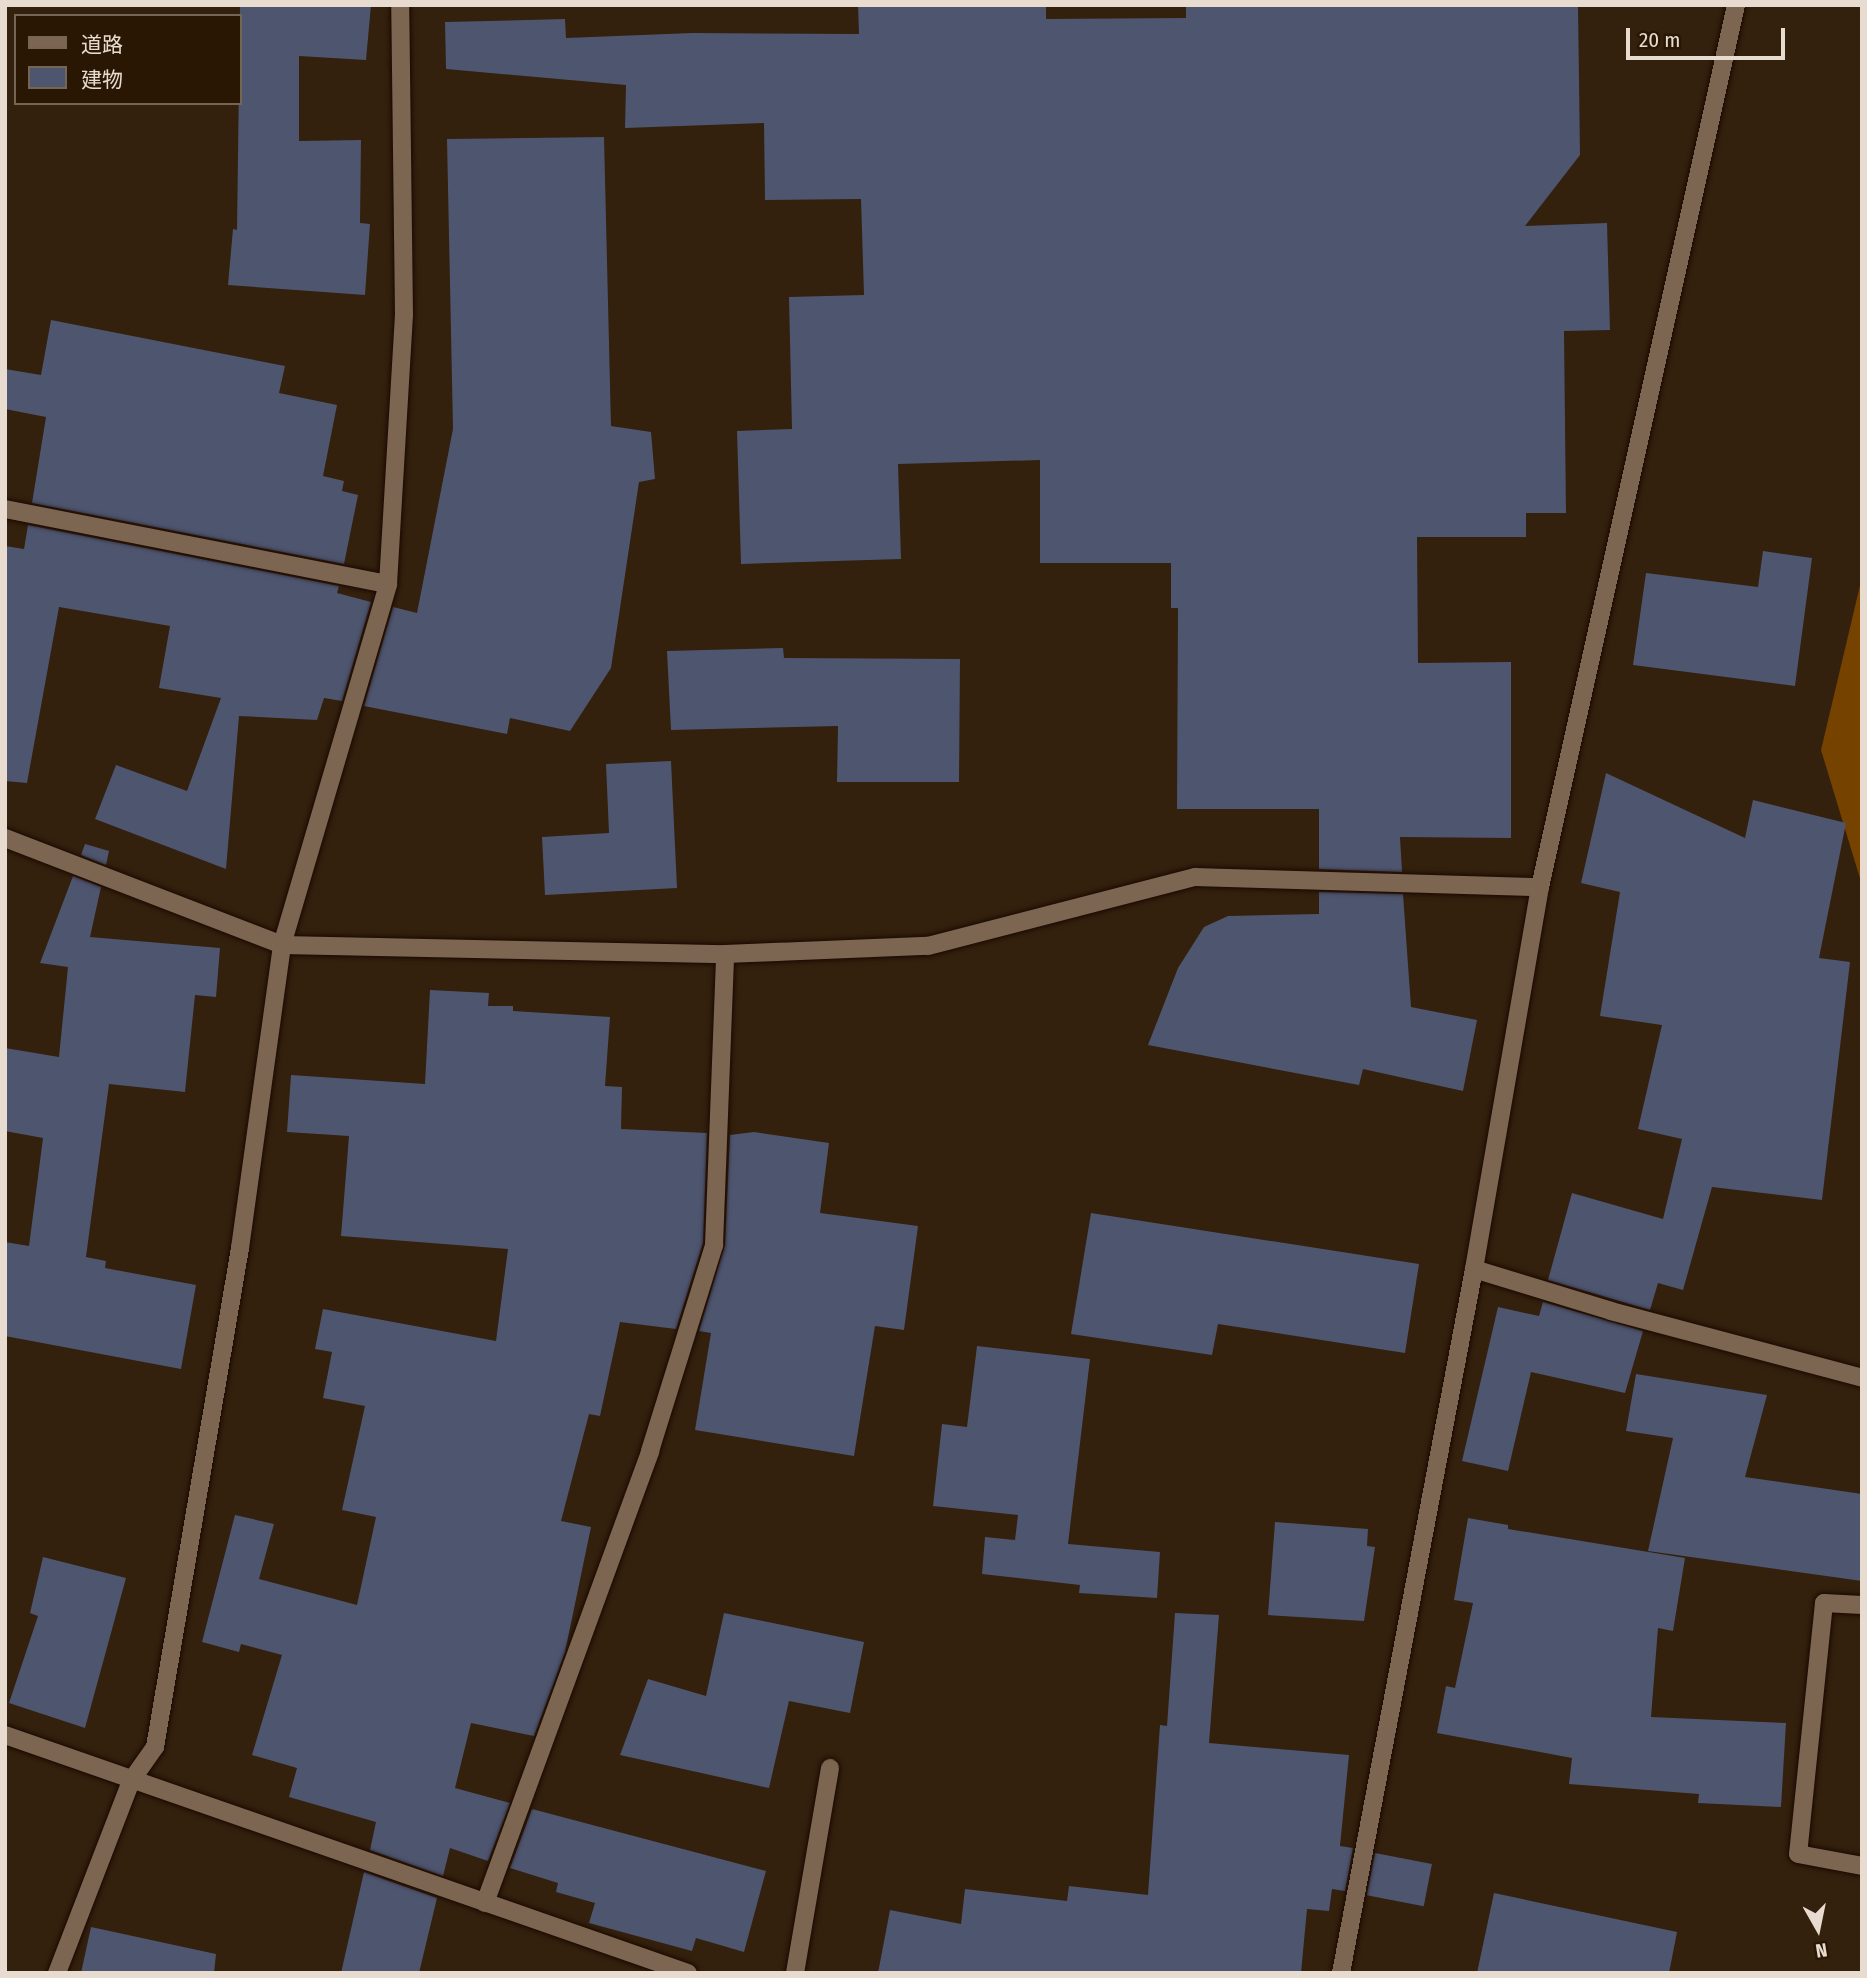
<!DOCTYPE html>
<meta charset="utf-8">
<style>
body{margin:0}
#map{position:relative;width:1867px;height:1978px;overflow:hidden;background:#33200d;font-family:"Fira Sans Condensed","Noto Sans JP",sans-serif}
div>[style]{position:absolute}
.forest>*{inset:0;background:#754200}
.building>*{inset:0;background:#4e556f;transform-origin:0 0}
.roads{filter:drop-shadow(0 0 2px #1a0900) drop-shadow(0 0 2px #1a0900)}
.minor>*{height:18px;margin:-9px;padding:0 9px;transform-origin:9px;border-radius:9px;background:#7d6651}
span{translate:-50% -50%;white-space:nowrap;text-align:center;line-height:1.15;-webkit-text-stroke:5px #291704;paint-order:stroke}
.frame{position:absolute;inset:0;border:7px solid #e8dbcf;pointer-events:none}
.legend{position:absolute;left:14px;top:14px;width:228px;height:91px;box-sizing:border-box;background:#291704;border:2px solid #756555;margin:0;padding:9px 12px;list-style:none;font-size:21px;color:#e8dbcf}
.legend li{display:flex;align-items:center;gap:14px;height:35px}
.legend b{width:35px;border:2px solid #756555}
.north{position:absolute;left:1783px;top:1894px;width:70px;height:70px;-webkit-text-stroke:5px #291704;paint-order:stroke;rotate:171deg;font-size:19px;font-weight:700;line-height:28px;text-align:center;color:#e8dbcf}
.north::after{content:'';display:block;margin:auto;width:24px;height:32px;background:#e8dbcf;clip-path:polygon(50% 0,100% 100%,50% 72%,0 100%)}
.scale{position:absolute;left:1626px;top:28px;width:159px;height:32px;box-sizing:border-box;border:4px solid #e8dbcf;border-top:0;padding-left:9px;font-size:21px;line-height:24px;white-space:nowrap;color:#e8dbcf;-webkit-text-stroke:5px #291704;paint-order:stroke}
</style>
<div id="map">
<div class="forest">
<div style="clip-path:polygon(1862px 577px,1862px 885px,1821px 750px)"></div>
</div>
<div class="building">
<div style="clip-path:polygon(240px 5px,371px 5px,366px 60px,299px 56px,299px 141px,361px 140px,360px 223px,370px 224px,365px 295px,228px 285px,233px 229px,237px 230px)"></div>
<div style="clip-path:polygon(858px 5px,1046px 5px,1046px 19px,1186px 18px,1186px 5px,1578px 5px,1580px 155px,1525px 226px,1607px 223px,1610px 330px,1564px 331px,1566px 513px,1526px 513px,1526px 537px,1417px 537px,1418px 663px,1511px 662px,1511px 838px,1400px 837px,1402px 872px,1319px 869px,1319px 809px,1177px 809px,1178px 608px,1171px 608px,1171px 563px,1040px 563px,1040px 460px,898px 464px,901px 559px,741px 564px,737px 431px,792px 429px,789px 297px,864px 295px,861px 199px,765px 200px,764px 123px,625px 128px,626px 85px,446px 69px,445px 22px,565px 19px,566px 38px,692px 33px,859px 34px)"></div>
<div style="clip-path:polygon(604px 137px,611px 426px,651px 432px,655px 479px,639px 482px,611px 668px,570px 731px,510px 718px,507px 734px,364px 706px,393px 607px,417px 613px,453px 429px,447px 139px)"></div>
<div style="clip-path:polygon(51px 320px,285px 366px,279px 393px,337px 405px,323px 476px,344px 481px,342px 491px,358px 495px,344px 564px,32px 503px,46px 417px,5px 409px,5px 369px,41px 375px)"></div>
<div style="clip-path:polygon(28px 525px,339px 586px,337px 593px,371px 602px,342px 701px,324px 698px,317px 720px,239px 716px,226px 869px,95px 819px,116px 765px,187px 791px,221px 698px,159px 688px,170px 626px,59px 607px,27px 783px,5px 781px,5px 546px,24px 549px)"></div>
<div style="clip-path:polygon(1763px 551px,1812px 558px,1795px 686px,1633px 665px,1646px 573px,1758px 587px)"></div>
<div style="clip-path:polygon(783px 648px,784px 658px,960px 659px,959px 782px,837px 782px,838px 726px,671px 730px,667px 651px)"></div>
<div style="clip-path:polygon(671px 761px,677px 888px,545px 895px,542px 837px,609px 833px,606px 764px)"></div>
<div style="clip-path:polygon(1606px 773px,1745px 838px,1753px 800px,1846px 823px,1819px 958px,1850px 962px,1822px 1200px,1712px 1187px,1683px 1290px,1658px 1283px,1650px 1310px,1548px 1280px,1572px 1193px,1663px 1219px,1682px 1139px,1638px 1129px,1662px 1025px,1600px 1016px,1620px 892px,1581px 883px)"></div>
<div style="clip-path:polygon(85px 844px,109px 851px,106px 865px,81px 855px)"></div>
<div style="clip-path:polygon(73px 876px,101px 887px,90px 937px,220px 948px,216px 997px,195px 995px,185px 1092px,109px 1084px,86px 1257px,106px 1261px,105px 1268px,196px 1285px,181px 1369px,5px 1336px,5px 1242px,29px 1246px,43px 1138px,5px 1131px,5px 1048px,59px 1057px,68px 967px,40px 963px)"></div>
<div style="clip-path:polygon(1319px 892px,1403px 894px,1411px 1007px,1477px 1020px,1463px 1091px,1363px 1069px,1359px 1085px,1148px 1045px,1178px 968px,1204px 927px,1228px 916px,1319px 914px)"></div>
<div style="clip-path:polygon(430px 990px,489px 993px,488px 1006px,513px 1006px,513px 1011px,610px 1017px,605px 1086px,622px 1087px,621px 1129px,707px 1133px,703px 1243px,676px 1329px,620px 1322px,600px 1416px,589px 1414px,561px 1521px,591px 1527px,565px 1652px,534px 1736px,471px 1723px,455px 1788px,510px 1803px,488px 1861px,450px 1848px,443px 1876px,370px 1850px,376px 1822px,289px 1797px,297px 1768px,252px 1755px,282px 1655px,241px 1644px,239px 1652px,202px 1642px,235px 1515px,274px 1524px,259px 1579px,357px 1605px,376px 1517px,342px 1510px,365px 1406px,323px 1398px,332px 1352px,315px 1349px,323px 1309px,496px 1341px,508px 1249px,341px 1236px,349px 1136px,287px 1132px,291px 1075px,425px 1084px)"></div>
<div style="clip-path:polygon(754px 1132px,829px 1143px,820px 1213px,918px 1226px,904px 1330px,875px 1326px,854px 1456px,695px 1430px,711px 1333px,699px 1331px,725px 1245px,730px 1135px)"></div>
<div style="clip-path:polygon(1091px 1213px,1419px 1264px,1405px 1353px,1218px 1324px,1212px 1355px,1071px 1334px)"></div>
<div style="clip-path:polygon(1543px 1302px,1643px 1331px,1625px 1393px,1531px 1372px,1508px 1471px,1462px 1461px,1498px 1307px,1539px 1316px)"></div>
<div style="clip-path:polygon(977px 1346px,1090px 1359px,1068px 1544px,1160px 1552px,1157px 1598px,1079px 1593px,1080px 1585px,982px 1574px,985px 1537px,1015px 1540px,1018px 1515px,933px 1506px,942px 1424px,967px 1427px)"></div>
<div style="clip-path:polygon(1636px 1374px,1767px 1395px,1745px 1477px,1862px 1494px,1862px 1581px,1648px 1551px,1673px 1438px,1626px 1431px)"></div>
<div style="clip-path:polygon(1468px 1518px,1508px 1525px,1508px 1529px,1685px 1558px,1673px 1631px,1658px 1628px,1651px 1717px,1786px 1723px,1781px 1807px,1698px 1803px,1699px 1794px,1569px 1784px,1572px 1758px,1437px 1733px,1446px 1686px,1455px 1688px,1473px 1603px,1454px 1600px)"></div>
<div style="clip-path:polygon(1275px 1522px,1368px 1529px,1367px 1546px,1375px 1547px,1364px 1621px,1268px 1615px)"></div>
<div style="clip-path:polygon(43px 1557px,126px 1578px,85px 1728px,9px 1703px,38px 1616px,30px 1613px)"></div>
<div style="clip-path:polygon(724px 1613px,864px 1642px,850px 1713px,789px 1701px,769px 1788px,620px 1755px,648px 1679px,706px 1696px)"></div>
<div style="clip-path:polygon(1175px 1613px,1219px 1615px,1209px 1743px,1349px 1755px,1340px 1846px,1353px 1848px,1345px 1891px,1332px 1889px,1329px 1911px,1307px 1909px,1301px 1973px,878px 1973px,890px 1910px,961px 1924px,965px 1889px,1067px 1901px,1069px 1886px,1148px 1895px,1160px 1725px,1167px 1726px)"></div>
<div style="clip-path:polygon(532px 1809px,766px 1871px,744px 1952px,696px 1938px,692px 1951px,589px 1923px,595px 1903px,556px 1892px,558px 1883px,510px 1868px)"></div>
<div style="left:1375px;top:1853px;width:58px;height:43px;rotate:11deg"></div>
<div style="clip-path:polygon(364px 1872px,437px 1898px,419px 1973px,341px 1973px)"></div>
<div style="clip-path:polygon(1494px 1893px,1677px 1932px,1669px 1973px,1477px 1973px)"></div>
<div style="clip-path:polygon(91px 1927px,216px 1954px,214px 1973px,81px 1973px)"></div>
</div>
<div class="roads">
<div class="minor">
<div style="left:5px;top:509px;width:390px;rotate:11.1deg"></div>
<div style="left:5px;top:838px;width:297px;rotate:21.1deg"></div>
<div style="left:282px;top:945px;width:443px;rotate:1.2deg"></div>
<div style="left:725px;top:954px;width:203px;rotate:-2.3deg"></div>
<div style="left:928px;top:946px;width:276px;rotate:-14.5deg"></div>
<div style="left:1195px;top:877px;width:345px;rotate:1.7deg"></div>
<div style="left:1474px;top:1269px;width:143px;rotate:17deg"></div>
<div style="left:1611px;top:1311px;width:260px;rotate:14.9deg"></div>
<div style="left:1862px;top:1605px;width:38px;rotate:-177deg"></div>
<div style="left:1824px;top:1603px;width:252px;rotate:95.9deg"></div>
<div style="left:1798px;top:1854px;width:65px;rotate:10.6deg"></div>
<div style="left:5px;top:1735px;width:723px;rotate:19.21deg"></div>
<div style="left:485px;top:1903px;width:481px;rotate:-69.9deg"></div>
<div style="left:650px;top:1451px;width:216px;rotate:-72.7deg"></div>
<div style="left:714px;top:1245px;width:291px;rotate:-87.8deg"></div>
<div style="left:57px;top:1973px;width:206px;rotate:-68.9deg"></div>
<div style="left:131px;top:1781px;width:42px;rotate:-54.8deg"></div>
<div style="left:155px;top:1747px;width:506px;rotate:-80.33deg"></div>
<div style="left:240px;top:1248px;width:306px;rotate:-82.1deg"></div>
<div style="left:282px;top:945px;width:376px;rotate:-73.6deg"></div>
<div style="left:388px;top:584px;width:269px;rotate:-86.6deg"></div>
<div style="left:404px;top:315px;width:310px;rotate:-90.7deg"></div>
<div style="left:795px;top:1973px;width:208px;rotate:-80.3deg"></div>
<div style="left:1341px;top:1973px;width:716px;rotate:-79.3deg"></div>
<div style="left:1474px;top:1269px;width:388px;rotate:-80.2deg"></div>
<div style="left:1540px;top:887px;width:904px;rotate:-77.47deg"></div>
</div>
</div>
<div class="frame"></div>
<ul class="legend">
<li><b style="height:9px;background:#7d6651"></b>道路</li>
<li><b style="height:19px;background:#4e556f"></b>建物</li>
</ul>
<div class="north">N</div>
<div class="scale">20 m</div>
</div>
